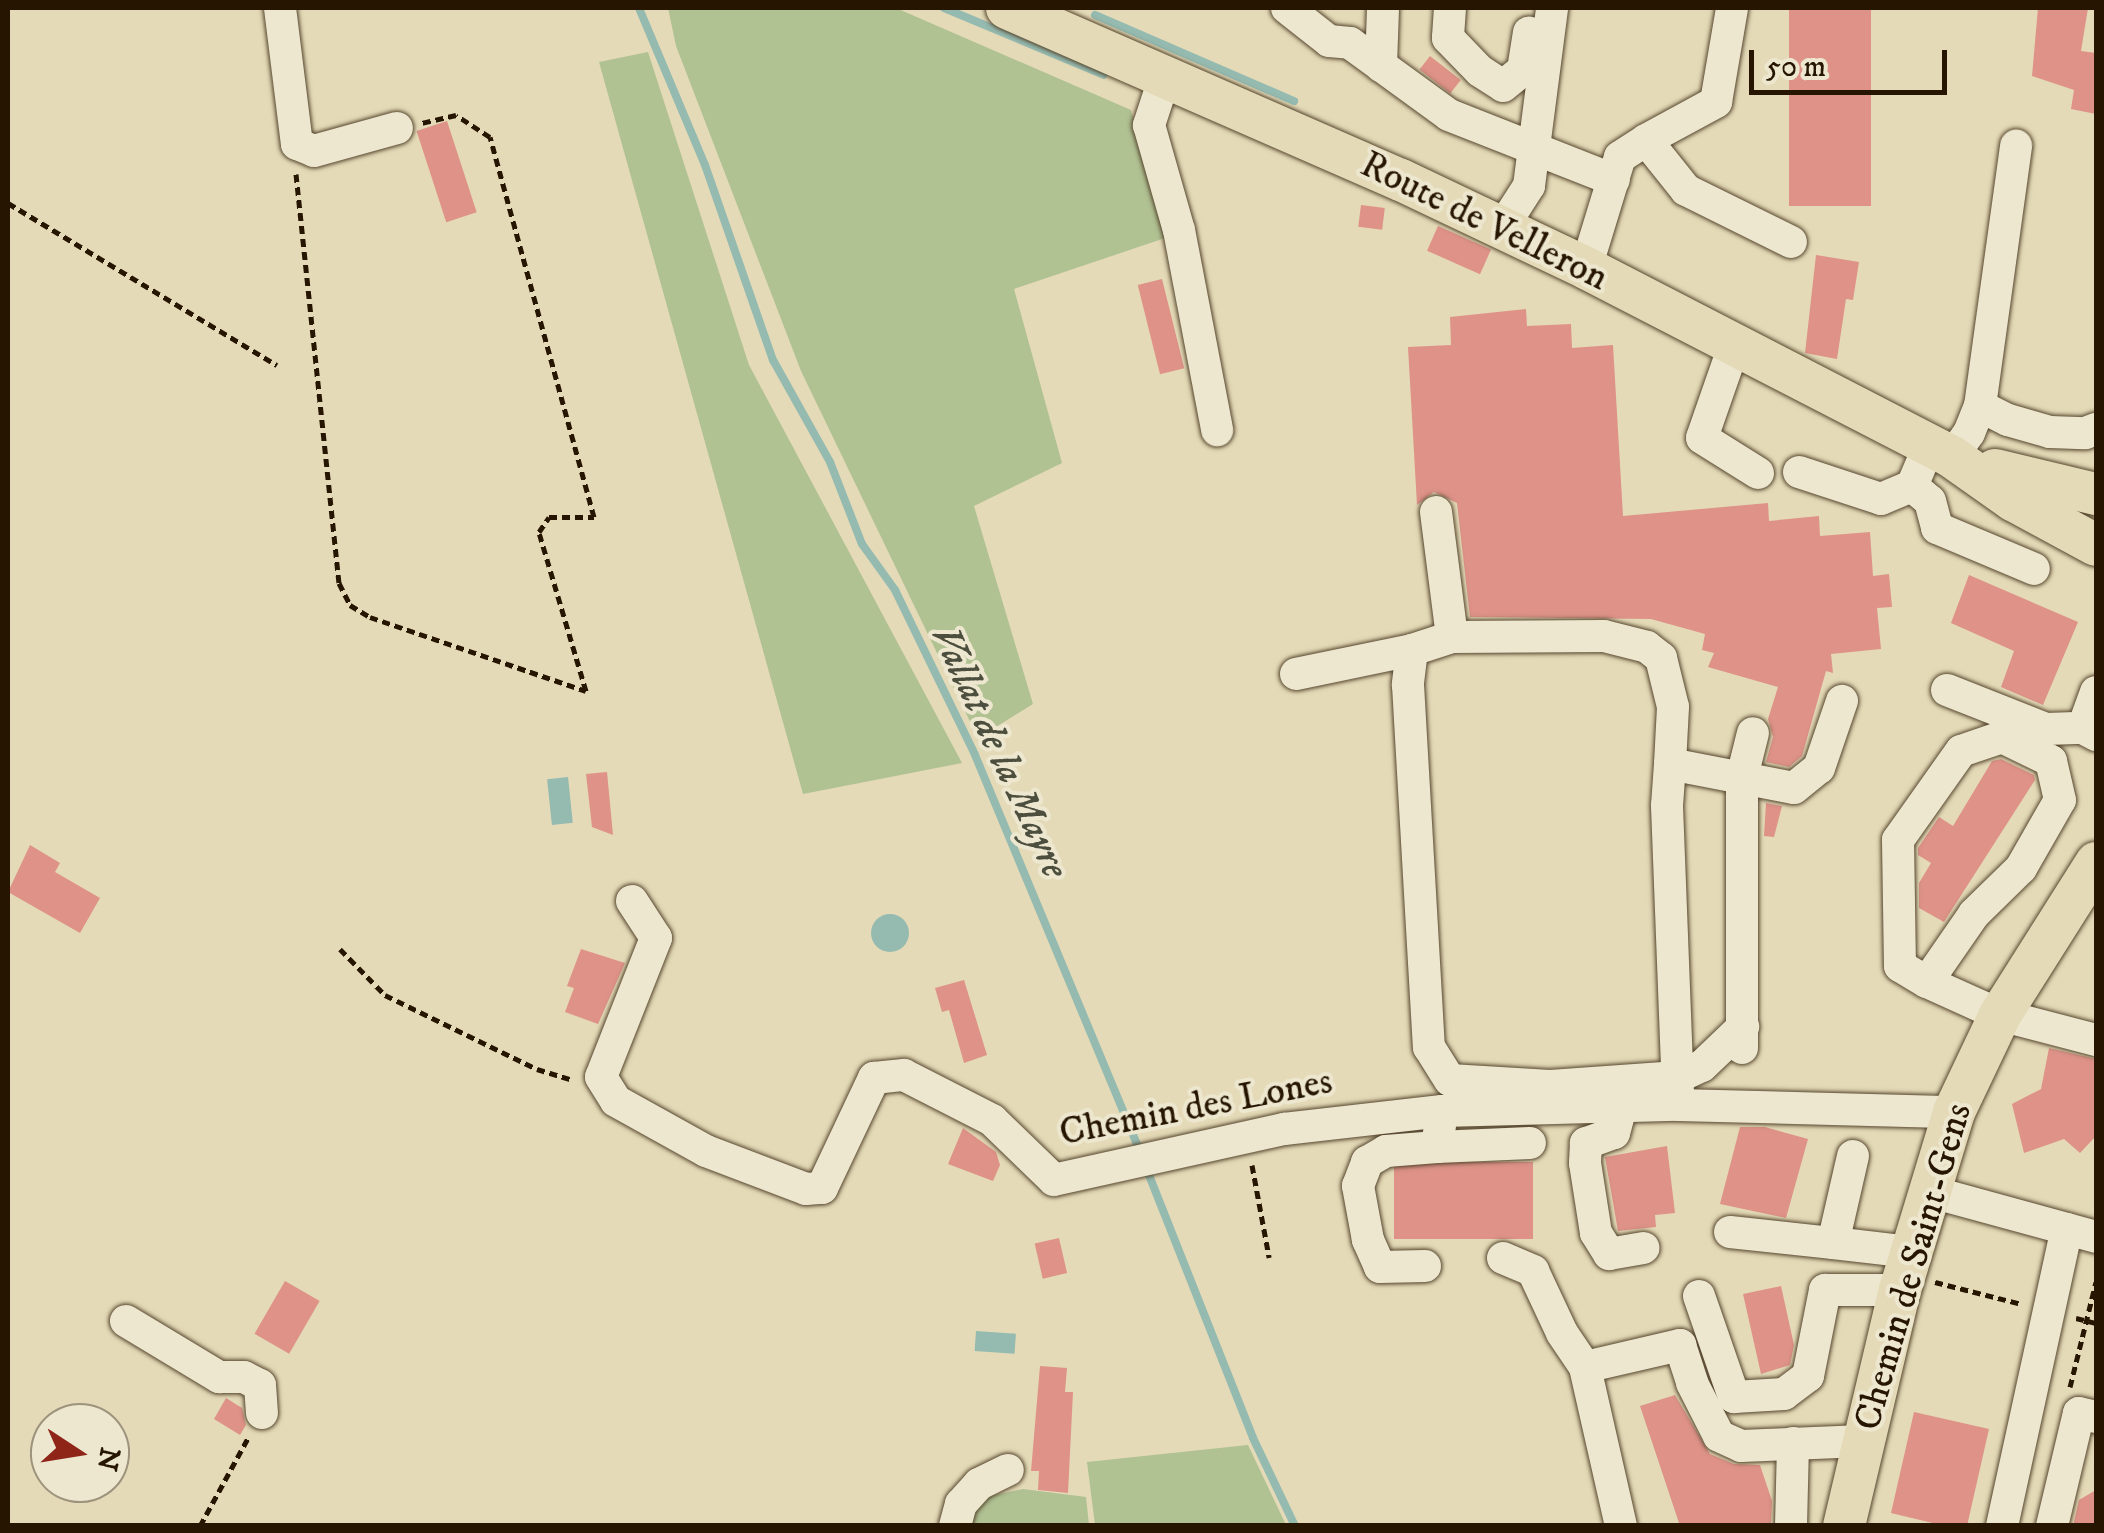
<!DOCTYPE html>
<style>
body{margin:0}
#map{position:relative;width:2104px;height:1533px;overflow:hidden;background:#e4dab7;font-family:"IM FELL DW Pica",serif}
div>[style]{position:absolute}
.green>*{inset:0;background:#b0c192}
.water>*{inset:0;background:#95bab0;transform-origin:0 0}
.round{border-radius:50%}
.stream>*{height:8px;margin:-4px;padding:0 4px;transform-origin:4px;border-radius:4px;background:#95bab0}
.building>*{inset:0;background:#de9288;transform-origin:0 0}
.path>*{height:5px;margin-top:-2.5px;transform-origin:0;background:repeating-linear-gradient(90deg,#261500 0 8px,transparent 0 13px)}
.roads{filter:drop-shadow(0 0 2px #56462e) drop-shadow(0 0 2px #56462e)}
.minor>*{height:32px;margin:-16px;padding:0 16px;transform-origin:16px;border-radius:16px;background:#ede7d0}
.major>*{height:42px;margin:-21px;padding:0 21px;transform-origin:21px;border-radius:21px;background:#e4dab7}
span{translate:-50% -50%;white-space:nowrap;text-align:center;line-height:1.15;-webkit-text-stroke:8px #ede7d0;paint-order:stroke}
.street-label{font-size:38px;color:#261500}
.water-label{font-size:40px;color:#4d4f3e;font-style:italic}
.frame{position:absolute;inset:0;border:10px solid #261500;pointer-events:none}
.north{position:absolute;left:30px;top:1403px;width:100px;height:100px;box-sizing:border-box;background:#ede7d0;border:2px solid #9d937d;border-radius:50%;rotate:102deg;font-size:28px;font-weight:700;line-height:40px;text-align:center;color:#261500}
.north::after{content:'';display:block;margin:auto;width:35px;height:45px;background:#8f2418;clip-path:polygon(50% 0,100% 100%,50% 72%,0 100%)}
.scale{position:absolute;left:1749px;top:50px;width:198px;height:45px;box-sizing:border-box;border:5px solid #261500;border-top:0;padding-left:12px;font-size:30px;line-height:35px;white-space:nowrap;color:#261500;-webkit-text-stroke:8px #ede7d0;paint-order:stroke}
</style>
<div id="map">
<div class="green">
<div style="clip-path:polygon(668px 8px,896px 8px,1131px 110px,1168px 237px,1014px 289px,1062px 463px,974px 506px,1033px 704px,978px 738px,801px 371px,676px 46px)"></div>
<div style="clip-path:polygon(648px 52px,749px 365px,962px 763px,803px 794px,599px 62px)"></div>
<div style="clip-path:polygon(1248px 1445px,1286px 1525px,1095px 1525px,1087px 1462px)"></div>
<div style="clip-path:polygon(1023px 1489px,1086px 1497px,1089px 1525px,962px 1526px,964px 1516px,990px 1496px)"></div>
</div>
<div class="water">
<div style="left:568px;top:777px;width:46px;height:21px;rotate:84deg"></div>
<div class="round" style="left:871px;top:914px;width:38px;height:38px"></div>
<div style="left:976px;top:1331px;width:40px;height:20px;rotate:4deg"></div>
</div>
<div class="stream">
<div style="left:639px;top:8px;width:170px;rotate:67.2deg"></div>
<div style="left:705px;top:165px;width:207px;rotate:70.8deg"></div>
<div style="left:773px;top:360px;width:117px;rotate:60.8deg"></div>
<div style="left:830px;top:462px;width:88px;rotate:68.7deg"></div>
<div style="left:862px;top:544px;width:57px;rotate:54.3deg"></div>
<div style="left:895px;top:590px;width:183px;rotate:64.1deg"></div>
<div style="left:975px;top:755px;width:430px;rotate:67.4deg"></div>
<div style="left:944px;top:8px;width:173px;rotate:22.7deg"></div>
<div style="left:1095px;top:15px;width:217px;rotate:23.4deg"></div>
<div style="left:1147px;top:1170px;width:288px;rotate:68.4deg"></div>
<div style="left:1253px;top:1438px;width:98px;rotate:64.5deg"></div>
</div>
<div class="building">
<div style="left:1789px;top:8px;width:82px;height:198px"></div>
<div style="clip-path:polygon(2038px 8px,2088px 8px,2081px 51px,2096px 53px,2096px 114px,2071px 109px,2074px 90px,2032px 76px)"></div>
<div style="left:1430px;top:56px;width:39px;height:17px;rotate:38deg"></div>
<div style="left:447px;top:121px;width:96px;height:32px;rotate:72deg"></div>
<div style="left:1361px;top:205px;width:24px;height:22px;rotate:7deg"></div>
<div style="left:1438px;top:226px;width:58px;height:27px;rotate:24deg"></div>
<div style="clip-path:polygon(1816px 255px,1859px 262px,1853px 300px,1846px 299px,1837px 359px,1805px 353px)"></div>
<div style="left:1162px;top:279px;width:92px;height:25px;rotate:76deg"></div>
<div style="clip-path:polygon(1526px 309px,1527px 326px,1571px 324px,1572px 348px,1613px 345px,1623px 516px,1768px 503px,1769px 521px,1819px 516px,1820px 536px,1870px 532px,1873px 576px,1889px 574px,1892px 607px,1877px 608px,1881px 649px,1831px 654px,1833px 673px,1826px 671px,1802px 756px,1789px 767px,1766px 762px,1773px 737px,1768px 719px,1778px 687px,1708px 667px,1714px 653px,1702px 650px,1705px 634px,1651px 619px,1470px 617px,1457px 503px,1434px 492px,1417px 505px,1408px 347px,1451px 345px,1450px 317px)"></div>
<div style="clip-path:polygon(1969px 575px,2078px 622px,2043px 705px,2001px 687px,2014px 651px,1951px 623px)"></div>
<div style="clip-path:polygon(2001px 759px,2034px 775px,2035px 780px,1944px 922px,1919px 908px,1919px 883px,1931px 863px,1918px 855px,1918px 848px,1939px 817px,1953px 826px,1992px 761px)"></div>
<div style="clip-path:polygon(607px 772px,613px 835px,592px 827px,586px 774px)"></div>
<div style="clip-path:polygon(1766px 803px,1782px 806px,1774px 837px,1764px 836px)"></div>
<div style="clip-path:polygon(30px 845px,60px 863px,55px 872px,100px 898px,80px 933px,8px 892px)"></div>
<div style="clip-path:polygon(581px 949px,625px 963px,598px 1024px,565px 1012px,574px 988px,567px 986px)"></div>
<div style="clip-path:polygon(964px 980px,987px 1055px,964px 1063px,949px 1010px,942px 1012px,935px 988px)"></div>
<div style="clip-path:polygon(2049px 1048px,2096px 1059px,2096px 1136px,2080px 1153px,2064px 1139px,2024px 1153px,2012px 1104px,2041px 1089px)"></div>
<div style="clip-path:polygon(1740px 1127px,1765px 1127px,1808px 1139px,1786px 1218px,1720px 1204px)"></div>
<div style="clip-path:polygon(963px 1128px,996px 1152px,1000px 1165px,993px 1181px,948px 1164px)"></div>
<div style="clip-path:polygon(1667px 1146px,1675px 1213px,1655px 1215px,1656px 1227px,1618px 1231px,1605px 1157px)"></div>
<div style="left:1533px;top:1162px;width:77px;height:139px;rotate:90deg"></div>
<div style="left:1059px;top:1238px;width:36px;height:25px;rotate:77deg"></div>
<div style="left:285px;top:1281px;width:40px;height:61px;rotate:30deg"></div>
<div style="clip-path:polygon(1781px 1286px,1794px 1345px,1790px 1365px,1761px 1374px,1743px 1294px)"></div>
<div style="clip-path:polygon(1040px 1366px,1067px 1368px,1065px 1392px,1073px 1392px,1068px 1493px,1038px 1490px,1039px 1471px,1031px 1471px)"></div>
<div style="clip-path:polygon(1675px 1395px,1710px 1454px,1734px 1464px,1760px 1465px,1772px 1501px,1771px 1526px,1680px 1526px,1640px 1406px)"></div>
<div style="clip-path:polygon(226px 1398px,242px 1408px,246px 1425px,240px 1435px,214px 1419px)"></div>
<div style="clip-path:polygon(1914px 1412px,1989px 1429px,1967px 1526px,1945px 1526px,1891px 1513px)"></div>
<div style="clip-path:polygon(2096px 1490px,2096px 1526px,2073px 1526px,2079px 1500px)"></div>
</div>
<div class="path">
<div style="left:296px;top:174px;width:411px;rotate:84deg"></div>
<div style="left:339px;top:583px;width:25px;rotate:63deg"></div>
<div style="left:350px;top:605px;width:23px;rotate:31deg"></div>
<div style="left:370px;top:617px;width:228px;rotate:18.9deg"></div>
<div style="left:586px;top:691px;width:166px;rotate:-106.5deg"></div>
<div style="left:539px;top:532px;width:18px;rotate:-56deg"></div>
<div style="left:549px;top:517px;width:45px"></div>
<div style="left:594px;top:517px;width:394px;rotate:-105.3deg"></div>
<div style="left:490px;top:137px;width:40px;rotate:-147.1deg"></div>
<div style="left:456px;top:115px;width:36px;rotate:167deg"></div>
<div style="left:8px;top:203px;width:314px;rotate:31.1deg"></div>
<div style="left:340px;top:949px;width:64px;rotate:45.6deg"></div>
<div style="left:385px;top:995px;width:169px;rotate:26deg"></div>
<div style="left:537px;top:1069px;width:38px;rotate:17deg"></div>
<div style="left:1252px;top:1165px;width:94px;rotate:79.5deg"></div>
<div style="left:1935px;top:1282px;width:90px;rotate:14.2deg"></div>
<div style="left:2076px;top:1318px;width:21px;rotate:14deg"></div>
<div style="left:2070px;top:1387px;width:108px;rotate:-76.1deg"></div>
<div style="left:200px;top:1526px;width:102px;rotate:-61.4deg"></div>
</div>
<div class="roads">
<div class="minor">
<div style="left:280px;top:8px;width:137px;rotate:82.9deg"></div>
<div style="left:297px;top:144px;width:18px;rotate:22deg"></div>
<div style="left:314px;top:151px;width:86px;rotate:-15.5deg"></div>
<div style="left:1287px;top:8px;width:53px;rotate:38.2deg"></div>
<div style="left:1329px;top:41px;width:21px;rotate:5deg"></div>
<div style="left:1350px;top:43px;width:122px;rotate:36deg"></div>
<div style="left:1449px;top:115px;width:177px;rotate:21.5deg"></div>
<div style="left:1450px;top:8px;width:30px;rotate:94deg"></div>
<div style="left:1448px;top:38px;width:46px;rotate:45.9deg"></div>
<div style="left:1480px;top:71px;width:27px;rotate:33deg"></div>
<div style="left:1503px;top:86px;width:26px;rotate:-39deg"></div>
<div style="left:1523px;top:70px;width:38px;rotate:-81deg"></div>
<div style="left:1381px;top:66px;width:58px;rotate:-88deg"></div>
<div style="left:1165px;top:76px;width:52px;rotate:108.1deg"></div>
<div style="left:1149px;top:125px;width:109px;rotate:74.1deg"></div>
<div style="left:1179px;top:230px;width:204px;rotate:79.2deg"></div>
<div style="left:1646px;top:140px;width:80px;rotate:-28.5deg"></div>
<div style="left:1716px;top:102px;width:95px;rotate:-80.3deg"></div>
<div style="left:1502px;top:228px;width:50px;rotate:-57.3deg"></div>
<div style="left:1529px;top:186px;width:179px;rotate:-82.6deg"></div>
<div style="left:1586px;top:268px;width:116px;rotate:-73deg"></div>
<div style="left:1620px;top:157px;width:31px;rotate:-33deg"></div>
<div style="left:1646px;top:140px;width:64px;rotate:51.3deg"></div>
<div style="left:1686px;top:190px;width:117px;rotate:26.3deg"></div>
<div style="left:1734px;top:346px;width:97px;rotate:109.2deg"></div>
<div style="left:1702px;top:438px;width:66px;rotate:32deg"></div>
<div style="left:1980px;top:406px;width:263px;rotate:-82.1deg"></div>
<div style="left:1952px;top:457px;width:29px;rotate:-55deg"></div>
<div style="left:1969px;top:433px;width:29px;rotate:-68deg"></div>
<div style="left:1980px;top:406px;width:31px;rotate:27deg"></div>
<div style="left:2008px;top:420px;width:44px;rotate:15.9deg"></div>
<div style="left:2050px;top:432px;width:35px;rotate:2deg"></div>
<div style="left:2085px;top:433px;width:12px;rotate:-20deg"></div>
<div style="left:1799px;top:472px;width:86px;rotate:18.2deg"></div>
<div style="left:1881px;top:499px;width:34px;rotate:-23deg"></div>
<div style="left:1912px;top:486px;width:43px;rotate:-67deg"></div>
<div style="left:1912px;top:486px;width:23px;rotate:40deg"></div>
<div style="left:1930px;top:501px;width:28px;rotate:75deg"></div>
<div style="left:1937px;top:528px;width:105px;rotate:22.9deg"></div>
<div style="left:1436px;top:512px;width:126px;rotate:82.7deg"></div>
<div style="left:1412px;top:650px;width:35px;rotate:97deg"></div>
<div style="left:1408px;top:685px;width:363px;rotate:86.7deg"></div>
<div style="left:1429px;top:1047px;width:39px;rotate:58deg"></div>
<div style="left:1450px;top:1080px;width:100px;rotate:3.4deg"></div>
<div style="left:1550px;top:1086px;width:128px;rotate:-4deg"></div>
<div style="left:1678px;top:1077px;width:26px;rotate:-25deg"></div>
<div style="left:1702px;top:1066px;width:57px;rotate:-43.6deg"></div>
<div style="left:1296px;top:674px;width:118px;rotate:-11.7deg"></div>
<div style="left:1412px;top:650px;width:42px;rotate:-18deg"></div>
<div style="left:1452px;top:637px;width:152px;rotate:-0.4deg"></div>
<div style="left:1604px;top:636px;width:44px;rotate:14.3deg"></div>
<div style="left:1647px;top:647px;width:18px;rotate:38deg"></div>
<div style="left:1661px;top:658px;width:50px;rotate:76.2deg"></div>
<div style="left:1673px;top:707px;width:57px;rotate:93deg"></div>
<div style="left:1670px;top:764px;width:126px;rotate:11deg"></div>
<div style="left:1794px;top:788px;width:32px;rotate:-39deg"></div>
<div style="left:1819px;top:768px;width:71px;rotate:-71.1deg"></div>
<div style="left:1947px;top:690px;width:106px;rotate:21.5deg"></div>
<div style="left:2046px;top:729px;width:37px;rotate:-2deg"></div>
<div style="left:2096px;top:692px;width:38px;rotate:110deg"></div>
<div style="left:2083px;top:728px;width:15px;rotate:28deg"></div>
<div style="left:1670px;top:764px;width:42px;rotate:94.1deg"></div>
<div style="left:1667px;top:806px;width:288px;rotate:87.8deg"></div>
<div style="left:632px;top:901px;width:44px;rotate:57deg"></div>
<div style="left:656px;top:938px;width:149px;rotate:111.6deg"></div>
<div style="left:601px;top:1077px;width:28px;rotate:58deg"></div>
<div style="left:616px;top:1101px;width:103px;rotate:29.1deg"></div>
<div style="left:706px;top:1151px;width:107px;rotate:20.8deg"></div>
<div style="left:806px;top:1189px;width:16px;rotate:-4deg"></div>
<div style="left:822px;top:1188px;width:122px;rotate:-64.7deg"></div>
<div style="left:874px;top:1078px;width:30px;rotate:-6deg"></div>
<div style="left:904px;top:1075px;width:99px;rotate:27.1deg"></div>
<div style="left:992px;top:1120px;width:86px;rotate:44.1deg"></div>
<div style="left:1054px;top:1180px;width:236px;rotate:-12.5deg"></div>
<div style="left:1284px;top:1129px;width:159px;rotate:-6.5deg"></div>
<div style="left:1442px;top:1111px;width:236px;rotate:-1.5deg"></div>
<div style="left:1678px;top:1105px;width:276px;rotate:1.5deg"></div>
<div style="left:1927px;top:982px;width:83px;rotate:-55.3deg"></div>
<div style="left:1974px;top:914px;width:66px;rotate:-44.4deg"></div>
<div style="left:2021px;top:868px;width:78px;rotate:-60.2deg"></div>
<div style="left:2060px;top:800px;width:40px;rotate:-103deg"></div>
<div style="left:2051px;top:761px;width:55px;rotate:-153.9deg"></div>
<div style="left:2002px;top:737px;width:43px;rotate:161.1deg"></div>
<div style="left:1961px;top:751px;width:109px;rotate:125.3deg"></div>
<div style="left:1898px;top:840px;width:126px;rotate:89.1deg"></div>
<div style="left:1900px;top:966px;width:31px;rotate:31deg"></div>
<div style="left:1927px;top:982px;width:80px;rotate:24.3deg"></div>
<div style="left:2000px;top:1015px;width:99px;rotate:14.6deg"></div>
<div style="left:1742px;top:1048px;width:271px;rotate:-90deg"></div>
<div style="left:1742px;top:777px;width:45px;rotate:-76deg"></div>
<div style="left:1621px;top:1107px;width:27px;rotate:105deg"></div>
<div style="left:1614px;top:1133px;width:30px;rotate:160deg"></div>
<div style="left:1586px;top:1143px;width:20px;rotate:93deg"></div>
<div style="left:1585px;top:1163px;width:71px;rotate:81.1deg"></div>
<div style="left:1596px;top:1233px;width:25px;rotate:58deg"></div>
<div style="left:1609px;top:1254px;width:35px;rotate:-10deg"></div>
<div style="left:1437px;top:1147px;width:93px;rotate:-2.5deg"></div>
<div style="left:1853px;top:1156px;width:89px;rotate:102.9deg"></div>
<div style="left:1833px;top:1243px;width:79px;rotate:6.6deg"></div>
<div style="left:1928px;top:1191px;width:174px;rotate:15.3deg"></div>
<div style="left:1730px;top:1232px;width:104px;rotate:6.1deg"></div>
<div style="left:1503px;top:1258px;width:33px;rotate:23deg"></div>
<div style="left:1533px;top:1271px;width:68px;rotate:64.9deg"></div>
<div style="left:1562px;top:1333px;width:41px;rotate:55.9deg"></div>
<div style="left:1425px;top:1266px;width:45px;rotate:178.7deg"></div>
<div style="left:1380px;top:1267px;width:30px;rotate:-114deg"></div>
<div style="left:1368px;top:1240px;width:55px;rotate:-100.5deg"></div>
<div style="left:1358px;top:1186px;width:26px;rotate:-69deg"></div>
<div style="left:1367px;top:1162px;width:22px;rotate:-30deg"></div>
<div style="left:1386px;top:1151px;width:51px;rotate:-4.5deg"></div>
<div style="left:1437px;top:1147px;width:36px;rotate:-82deg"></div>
<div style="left:1699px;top:1296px;width:107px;rotate:70.9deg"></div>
<div style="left:1734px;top:1397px;width:50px;rotate:-3.4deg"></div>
<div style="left:1784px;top:1394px;width:30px;rotate:-37deg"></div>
<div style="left:1808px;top:1376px;width:88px;rotate:-78.8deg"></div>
<div style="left:1825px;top:1290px;width:75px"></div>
<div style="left:126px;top:1321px;width:109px;rotate:31.1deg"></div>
<div style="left:219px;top:1377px;width:25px"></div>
<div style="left:244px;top:1377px;width:18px;rotate:27deg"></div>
<div style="left:260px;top:1385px;width:28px;rotate:86deg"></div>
<div style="left:955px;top:1526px;width:23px;rotate:-75deg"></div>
<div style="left:961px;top:1504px;width:27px;rotate:-48deg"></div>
<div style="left:979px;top:1484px;width:32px;rotate:-26deg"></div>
<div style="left:1621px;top:1526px;width:163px;rotate:-102.8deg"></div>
<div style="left:1585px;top:1367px;width:98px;rotate:-13deg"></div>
<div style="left:1680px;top:1345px;width:40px;rotate:72deg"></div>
<div style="left:1692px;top:1383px;width:59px;rotate:63deg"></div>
<div style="left:1719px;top:1436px;width:24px;rotate:24deg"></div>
<div style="left:1741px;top:1446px;width:122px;rotate:-2.3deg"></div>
<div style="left:1791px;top:1526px;width:83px;rotate:-88.6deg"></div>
<div style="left:2002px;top:1526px;width:304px;rotate:-77.7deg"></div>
<div style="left:2052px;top:1526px;width:116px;rotate:-76.6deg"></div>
<div style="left:2079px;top:1413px;width:17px;rotate:13deg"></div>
</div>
<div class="major">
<div style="left:1007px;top:8px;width:430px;rotate:23.6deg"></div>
<div style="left:1401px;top:180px;width:205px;rotate:25.4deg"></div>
<div style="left:1586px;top:268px;width:412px;rotate:27.3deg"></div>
<div style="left:1952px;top:457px;width:75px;rotate:35.2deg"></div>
<div style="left:2013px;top:500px;width:94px;rotate:28.5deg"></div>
<div style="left:1995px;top:470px;width:104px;rotate:13.4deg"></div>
<div style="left:1844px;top:1526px;width:243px;rotate:-76.7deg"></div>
<div style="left:1900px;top:1290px;width:186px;rotate:-73.1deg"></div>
<div style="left:1954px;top:1112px;width:107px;rotate:-64.6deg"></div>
<div style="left:2000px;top:1015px;width:180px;rotate:-57.7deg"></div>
</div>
</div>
<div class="street-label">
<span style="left:1484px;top:222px;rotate:26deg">Route de Velleron</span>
<span style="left:1196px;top:1108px;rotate:-11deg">Chemin des Lones</span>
<span style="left:1914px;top:1267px;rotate:-74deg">Chemin de Saint-Gens</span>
</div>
<div class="water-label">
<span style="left:999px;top:752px;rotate:65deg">Vallat de la Mayre</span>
</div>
<div class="frame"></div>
<div class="north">N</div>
<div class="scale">50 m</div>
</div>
